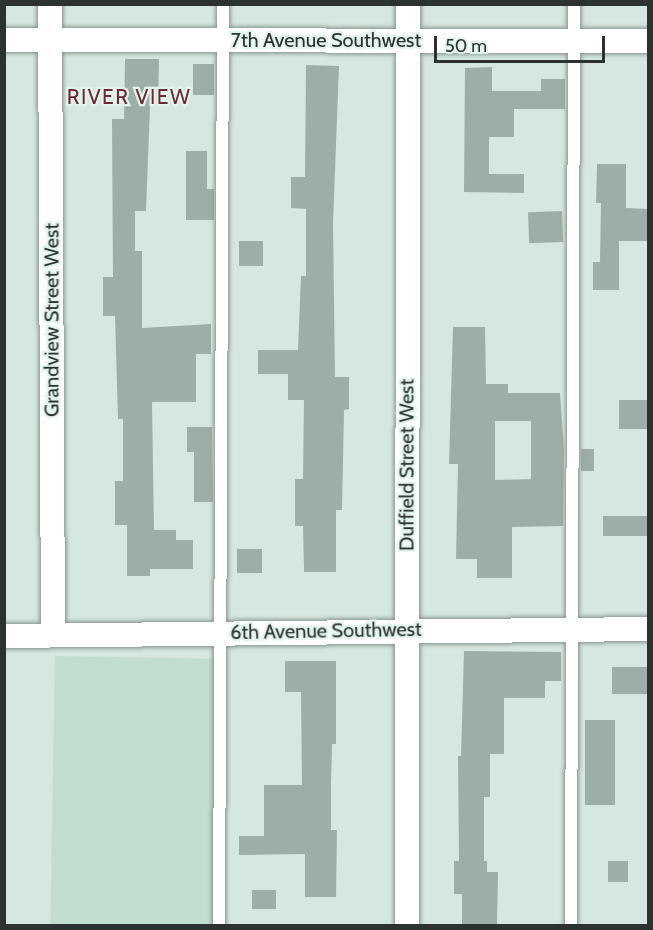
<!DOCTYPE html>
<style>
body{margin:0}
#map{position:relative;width:653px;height:930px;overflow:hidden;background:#d5e7de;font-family:Cabin,sans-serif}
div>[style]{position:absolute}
.built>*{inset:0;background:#c2ddd0;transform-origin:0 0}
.building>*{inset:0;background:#9daea6;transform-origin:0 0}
.roads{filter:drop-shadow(0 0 2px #86978f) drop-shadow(0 0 2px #86978f)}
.service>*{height:12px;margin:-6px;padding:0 6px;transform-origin:6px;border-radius:6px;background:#fff}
.minor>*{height:24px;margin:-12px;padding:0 12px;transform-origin:12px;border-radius:12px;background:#fff}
span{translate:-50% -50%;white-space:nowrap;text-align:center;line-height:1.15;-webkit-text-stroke:4.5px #e2f4ec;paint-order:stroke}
.street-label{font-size:20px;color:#2c322f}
.neighbourhood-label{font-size:21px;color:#6d2732;letter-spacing:1.5px}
.frame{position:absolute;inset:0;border:6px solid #2c322f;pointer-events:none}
.scale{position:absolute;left:434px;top:36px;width:171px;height:27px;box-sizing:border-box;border:3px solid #2c322f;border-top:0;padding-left:8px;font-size:18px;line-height:21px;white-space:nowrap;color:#2c322f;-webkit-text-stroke:4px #e2f4ec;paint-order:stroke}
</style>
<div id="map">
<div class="built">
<div style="left:55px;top:656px;width:164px;height:270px;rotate:1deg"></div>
</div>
<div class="building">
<div style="clip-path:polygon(125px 59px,159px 59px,158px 106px,150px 106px,146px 211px,135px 211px,135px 251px,142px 251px,142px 328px,211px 324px,211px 354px,196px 354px,196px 402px,152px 402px,154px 530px,176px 530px,176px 540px,193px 540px,193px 569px,150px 569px,150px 576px,127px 576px,127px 525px,115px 525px,115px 481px,123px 481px,123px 419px,118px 419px,115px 316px,103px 316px,103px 277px,113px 277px,112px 119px,124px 119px)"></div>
<div style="left:193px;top:64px;width:21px;height:31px"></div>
<div style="clip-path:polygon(306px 65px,339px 66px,333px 223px,335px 377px,349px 377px,349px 409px,344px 410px,342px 510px,336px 510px,336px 572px,304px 572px,303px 526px,295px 526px,295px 479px,303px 479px,304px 400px,288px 400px,288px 374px,258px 374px,258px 350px,298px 350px,301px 276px,306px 276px,306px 209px,291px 208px,291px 177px,305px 177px)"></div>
<div style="clip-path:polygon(492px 67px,492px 91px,541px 91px,541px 79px,565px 79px,565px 109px,514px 109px,514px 137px,489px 137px,489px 174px,524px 174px,524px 193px,464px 192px,465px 68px)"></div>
<div style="clip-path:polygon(186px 151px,207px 151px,207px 189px,214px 189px,214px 220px,186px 220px)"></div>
<div style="clip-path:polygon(597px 164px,626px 164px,626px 208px,648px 209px,648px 241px,619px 241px,619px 290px,593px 290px,593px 262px,600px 262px,601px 203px,596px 203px)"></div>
<div style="left:562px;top:211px;width:31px;height:34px;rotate:88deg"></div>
<div style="left:239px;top:241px;width:24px;height:25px"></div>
<div style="clip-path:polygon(evenodd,453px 327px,485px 327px,486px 384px,508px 384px,508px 393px,560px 393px,564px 449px,563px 526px,512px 527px,512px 578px,477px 578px,477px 559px,456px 559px,458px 464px,449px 464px,453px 327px,495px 421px,531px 421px,531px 479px,495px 480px,495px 421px)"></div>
<div style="left:619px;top:400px;width:28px;height:29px"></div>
<div style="clip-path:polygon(187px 427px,212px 427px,213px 502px,194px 502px,194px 452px,187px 452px)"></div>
<div style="left:581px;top:449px;width:13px;height:22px"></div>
<div style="left:648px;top:516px;width:20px;height:45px;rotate:90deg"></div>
<div style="left:237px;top:549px;width:25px;height:24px"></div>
<div style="clip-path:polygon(464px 651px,561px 652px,561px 681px,545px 681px,545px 698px,504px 698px,504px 754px,490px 754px,490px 797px,484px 797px,484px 861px,487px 861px,487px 872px,498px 872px,497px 926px,462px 926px,462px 894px,454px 894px,454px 861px,459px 861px,458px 756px,461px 756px)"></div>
<div style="clip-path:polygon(285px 661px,336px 661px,336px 744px,332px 744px,331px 785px,331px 830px,337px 830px,336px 897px,305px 897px,305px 854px,239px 855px,239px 836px,264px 836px,264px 785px,302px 785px,301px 692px,285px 692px)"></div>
<div style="left:648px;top:667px;width:27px;height:36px;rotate:90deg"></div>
<div style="left:615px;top:720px;width:85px;height:30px;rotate:90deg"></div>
<div style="left:628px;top:861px;width:21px;height:20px;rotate:90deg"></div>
<div style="left:252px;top:890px;width:24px;height:19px"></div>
</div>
<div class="roads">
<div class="service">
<div style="left:219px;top:926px;width:922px;rotate:-89.75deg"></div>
<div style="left:571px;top:926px;width:922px;rotate:-89.81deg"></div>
</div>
<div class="minor">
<div style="left:50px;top:4px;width:631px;rotate:89.73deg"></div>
<div style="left:4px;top:40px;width:644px;rotate:0.09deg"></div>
<div style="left:4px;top:636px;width:644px;rotate:-0.62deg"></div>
<div style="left:407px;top:926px;width:922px;rotate:-89.94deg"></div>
</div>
</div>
<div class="street-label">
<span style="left:326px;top:40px">7th Avenue Southwest</span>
<span style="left:52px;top:320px;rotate:-90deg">Grandview Street West</span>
<span style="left:407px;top:465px;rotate:-90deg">Duffield Street West</span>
<span style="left:326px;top:631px;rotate:-1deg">6th Avenue Southwest</span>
</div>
<div class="neighbourhood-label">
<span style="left:129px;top:97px">RIVER VIEW</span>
</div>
<div class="frame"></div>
<div class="scale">50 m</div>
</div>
